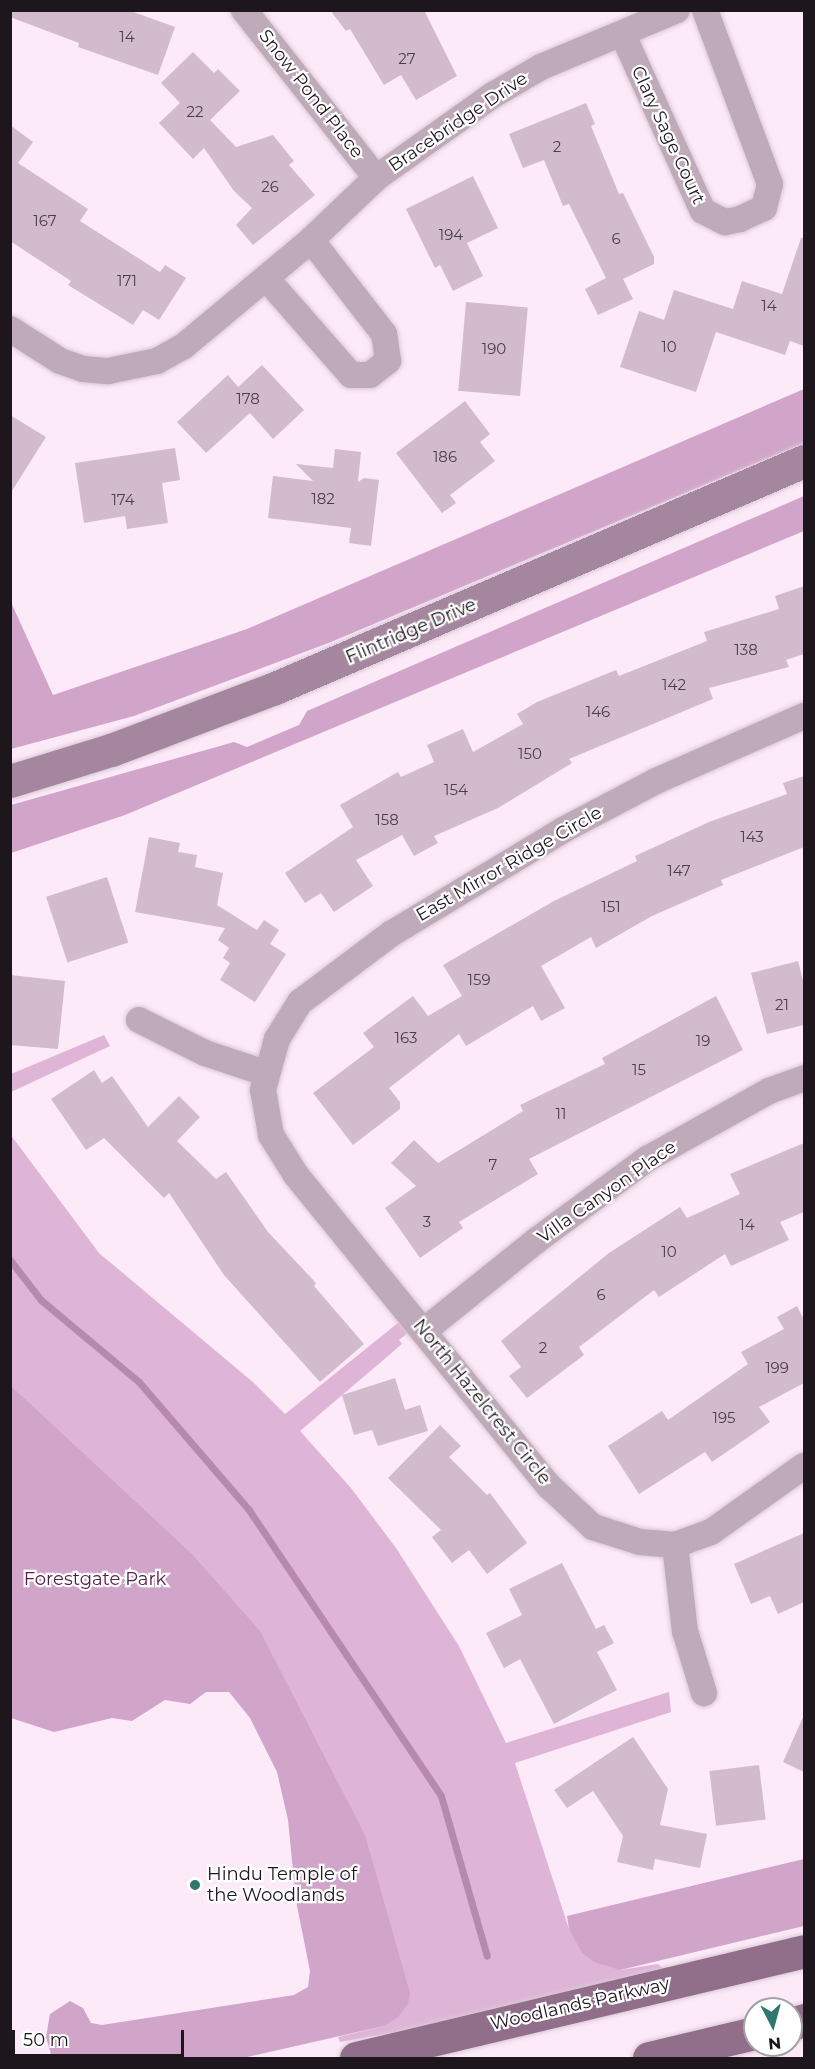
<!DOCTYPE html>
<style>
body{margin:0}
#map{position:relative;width:815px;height:2069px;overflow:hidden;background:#fdeaf9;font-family:Montserrat,sans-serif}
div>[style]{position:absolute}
.green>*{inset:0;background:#dfb5d7}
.forest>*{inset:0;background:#d1a5c9}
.stream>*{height:7px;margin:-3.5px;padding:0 3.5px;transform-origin:3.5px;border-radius:3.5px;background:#b58aad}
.building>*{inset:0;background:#d1bbcd;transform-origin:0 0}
.roads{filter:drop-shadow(0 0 2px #d9c8d6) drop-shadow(0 0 2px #d9c8d6)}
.street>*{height:26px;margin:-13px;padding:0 13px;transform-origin:13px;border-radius:13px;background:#beaab9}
.secondary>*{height:33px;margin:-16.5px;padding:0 16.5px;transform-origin:16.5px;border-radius:16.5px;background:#a4879e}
.primary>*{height:33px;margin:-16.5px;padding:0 16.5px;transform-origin:16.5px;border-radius:16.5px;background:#916e8a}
.dots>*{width:16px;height:16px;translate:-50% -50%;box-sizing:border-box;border:3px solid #fff;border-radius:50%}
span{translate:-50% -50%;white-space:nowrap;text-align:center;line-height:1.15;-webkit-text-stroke:4.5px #fff;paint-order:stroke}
.number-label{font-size:15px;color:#4b3f49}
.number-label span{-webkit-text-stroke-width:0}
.street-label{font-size:18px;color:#1e161d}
.park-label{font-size:18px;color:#55204e}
.poi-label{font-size:18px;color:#1e161d}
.left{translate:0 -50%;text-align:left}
.frame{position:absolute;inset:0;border:12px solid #1e161d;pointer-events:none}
.north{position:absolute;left:743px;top:1997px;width:60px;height:60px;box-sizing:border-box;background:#fff;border:2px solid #a5a2a5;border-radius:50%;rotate:174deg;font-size:16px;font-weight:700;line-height:24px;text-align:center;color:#1e161d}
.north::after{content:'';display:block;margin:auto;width:21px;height:27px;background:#2f766c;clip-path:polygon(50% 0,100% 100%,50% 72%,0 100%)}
.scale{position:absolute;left:12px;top:2030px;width:172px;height:27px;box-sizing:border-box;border:3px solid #1e161d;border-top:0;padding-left:8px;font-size:18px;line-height:21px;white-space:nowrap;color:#1e161d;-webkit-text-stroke:4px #fff;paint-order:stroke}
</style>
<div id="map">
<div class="green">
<div style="clip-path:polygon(104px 1035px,110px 1046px,11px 1092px,11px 1074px)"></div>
<div style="clip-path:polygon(10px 1134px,99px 1253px,254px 1383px,285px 1414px,399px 1322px,408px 1333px,399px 1340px,402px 1344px,300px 1431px,351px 1488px,396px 1548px,459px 1646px,506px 1743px,669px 1692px,671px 1712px,515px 1763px,569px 1929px,620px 1970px,658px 1964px,665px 1970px,391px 2033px,340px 2042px,338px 2037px,384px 2026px,260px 1631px,11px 1683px)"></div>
</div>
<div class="forest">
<div style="clip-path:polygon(804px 389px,804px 443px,331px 642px,134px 716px,11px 749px,10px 600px,53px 695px,247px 629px)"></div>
<div style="clip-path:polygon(804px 496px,804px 531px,125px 815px,11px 853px,11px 805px,234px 742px,247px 747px,299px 725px,307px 711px)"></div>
<div style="clip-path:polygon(11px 1386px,192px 1554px,260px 1631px,365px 1835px,410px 1993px,408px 2004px,398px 2017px,384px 2026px,243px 2058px,52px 2058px,46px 2037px,50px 2014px,70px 2001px,83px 2008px,91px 2023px,102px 2025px,294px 1995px,308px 1987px,310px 1971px,296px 1901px,288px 1820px,277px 1772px,250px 1718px,229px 1692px,206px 1692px,190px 1704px,165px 1700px,132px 1721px,112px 1718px,54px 1732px,11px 1718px)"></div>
<div style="clip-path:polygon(804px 1859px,804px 1926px,620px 1970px,594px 1962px,582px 1953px,569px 1929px,567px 1916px)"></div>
</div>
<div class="stream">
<div style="left:10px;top:1260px;width:51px;rotate:52.2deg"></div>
<div style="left:41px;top:1300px;width:128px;rotate:39.9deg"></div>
<div style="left:139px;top:1382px;width:169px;rotate:49.3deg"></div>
<div style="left:249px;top:1510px;width:344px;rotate:56.1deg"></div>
<div style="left:441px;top:1796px;width:166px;rotate:74deg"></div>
</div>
<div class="building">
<div style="clip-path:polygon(10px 10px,128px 10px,175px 27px,158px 75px,78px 47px,79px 43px,10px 17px)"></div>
<div style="clip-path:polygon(330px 10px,424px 10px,457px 76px,416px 100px,401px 75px,384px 85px,350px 29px,346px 31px)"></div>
<div style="clip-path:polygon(193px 52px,214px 73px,218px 69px,240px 91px,210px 120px,236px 147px,273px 135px,294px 161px,289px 165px,315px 195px,253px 245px,236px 225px,252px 208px,234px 191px,204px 148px,193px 159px,159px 123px,180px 103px,161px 83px)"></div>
<div style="clip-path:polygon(586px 103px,595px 124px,591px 126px,619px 194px,623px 193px,654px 257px,654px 264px,623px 279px,633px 299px,598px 315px,585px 289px,606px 278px,569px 204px,563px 206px,544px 160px,523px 168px,509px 134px)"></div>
<div style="clip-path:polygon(10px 125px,33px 142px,18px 163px,88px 209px,80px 221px,160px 272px,165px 265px,186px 278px,159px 320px,143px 310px,133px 325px,68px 285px,71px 281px,10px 241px)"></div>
<div style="clip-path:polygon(473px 176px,498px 228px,467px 243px,483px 276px,453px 291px,440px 265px,435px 268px,406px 209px)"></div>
<div style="clip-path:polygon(801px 238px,804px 238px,804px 346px,790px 341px,785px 355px,716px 332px,696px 392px,620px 367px,639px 311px,664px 320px,674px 290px,733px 309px,742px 281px,782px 294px)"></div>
<div style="left:466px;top:302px;width:62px;height:89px;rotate:5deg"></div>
<div style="clip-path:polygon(262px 365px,304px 410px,273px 439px,250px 413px,206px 453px,177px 422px,228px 375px,238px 387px)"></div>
<div style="clip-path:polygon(465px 401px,490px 434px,480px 442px,495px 461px,450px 495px,456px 503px,442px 513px,396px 453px)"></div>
<div style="clip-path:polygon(10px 415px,46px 437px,10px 494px)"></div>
<div style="clip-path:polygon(175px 448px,180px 480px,162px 483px,168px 523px,127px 529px,125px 516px,84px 523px,75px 463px)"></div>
<div style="clip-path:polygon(335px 449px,361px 452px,358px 482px,364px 478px,379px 480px,371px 546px,349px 543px,351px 528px,268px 518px,273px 476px,313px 481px,296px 464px,333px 468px)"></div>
<div style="clip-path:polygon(804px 586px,804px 654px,786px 660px,789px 667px,709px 688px,713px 699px,569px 759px,572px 763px,498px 808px,434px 836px,438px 843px,414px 856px,402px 835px,356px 860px,373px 886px,334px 912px,321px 893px,305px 903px,285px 873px,353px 827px,340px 805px,398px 772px,401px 777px,434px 762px,427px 745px,463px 729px,473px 752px,523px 724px,517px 714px,537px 702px,616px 670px,619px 676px,707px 641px,704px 632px,779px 609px,775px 596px)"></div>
<div style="clip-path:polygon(804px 776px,804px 847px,721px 880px,723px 885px,652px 916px,596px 948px,591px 937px,541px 966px,565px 1008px,541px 1021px,533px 1006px,466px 1046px,459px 1034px,389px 1088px,400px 1102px,400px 1109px,353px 1145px,313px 1093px,374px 1047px,363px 1033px,413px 996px,428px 1016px,462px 996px,443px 965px,554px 901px,637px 861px,635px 856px,709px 822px,787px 794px,783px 783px)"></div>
<div style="clip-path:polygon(149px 837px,180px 843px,178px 852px,197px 855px,195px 867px,223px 873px,217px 905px,257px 930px,264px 920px,279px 930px,270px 944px,286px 954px,255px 1002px,220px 980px,230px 963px,223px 958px,229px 948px,218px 940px,225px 928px,135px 912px)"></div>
<div style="left:107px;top:877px;width:69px;height:64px;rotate:72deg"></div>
<div style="clip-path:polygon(798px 961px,804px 985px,804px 1025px,767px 1034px,751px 973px)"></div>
<div style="clip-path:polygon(10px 975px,65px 981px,58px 1049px,10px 1045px)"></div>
<div style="clip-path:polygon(716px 996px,743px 1050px,529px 1159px,538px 1174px,459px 1222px,463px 1228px,420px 1258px,385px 1208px,416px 1186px,391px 1163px,414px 1140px,438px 1163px,523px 1111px,520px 1105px,605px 1064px,602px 1058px)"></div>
<div style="clip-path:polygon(94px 1070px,102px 1083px,112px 1076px,148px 1127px,179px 1096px,200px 1117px,177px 1141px,216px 1179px,226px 1172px,268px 1232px,316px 1283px,314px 1286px,364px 1344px,320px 1382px,224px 1275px,169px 1193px,164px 1198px,104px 1138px,86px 1150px,51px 1099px)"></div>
<div style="clip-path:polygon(804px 1143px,804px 1212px,780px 1222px,789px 1240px,731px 1266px,725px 1254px,659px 1297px,654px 1290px,579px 1347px,584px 1355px,527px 1398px,509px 1376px,521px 1367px,501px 1341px,609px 1253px,680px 1207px,687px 1218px,740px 1194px,730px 1174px)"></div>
<div style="clip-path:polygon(797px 1306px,804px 1320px,804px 1383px,759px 1407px,770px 1422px,712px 1462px,705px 1452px,639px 1494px,608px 1446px,662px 1411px,668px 1420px,748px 1364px,741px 1352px,784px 1329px,777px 1317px)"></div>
<div style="clip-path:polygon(395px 1378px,405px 1410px,420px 1405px,428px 1431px,378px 1446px,372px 1430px,354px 1435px,342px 1395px)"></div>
<div style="clip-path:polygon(440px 1425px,461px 1446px,449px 1457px,487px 1495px,490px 1493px,527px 1543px,487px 1574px,469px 1550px,452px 1563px,432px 1537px,441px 1530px,388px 1478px)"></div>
<div style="clip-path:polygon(804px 1533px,804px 1602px,778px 1614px,770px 1596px,751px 1604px,734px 1564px)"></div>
<div style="clip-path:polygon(562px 1563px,596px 1629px,604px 1625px,614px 1643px,597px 1652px,617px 1690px,554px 1724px,520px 1659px,504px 1668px,486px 1633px,522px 1615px,509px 1589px)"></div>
<div style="clip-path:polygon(804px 1715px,804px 1772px,783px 1762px)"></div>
<div style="clip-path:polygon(633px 1737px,668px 1789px,660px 1825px,707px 1834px,700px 1868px,655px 1859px,653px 1870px,617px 1862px,623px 1836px,593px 1791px,567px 1808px,554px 1790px)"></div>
<div style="left:759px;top:1765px;width:55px;height:50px;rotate:83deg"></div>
</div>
<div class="roads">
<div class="street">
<div style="left:244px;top:10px;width:214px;rotate:51.8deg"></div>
<div style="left:623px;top:35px;width:193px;rotate:65.6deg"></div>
<div style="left:703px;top:211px;width:25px;rotate:27deg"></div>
<div style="left:725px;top:222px;width:15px;rotate:-11deg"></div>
<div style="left:740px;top:219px;width:26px;rotate:-25deg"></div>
<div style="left:764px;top:208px;width:25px;rotate:-76deg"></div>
<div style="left:770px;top:184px;width:186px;rotate:-110.5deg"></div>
<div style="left:266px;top:278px;width:129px;rotate:48.8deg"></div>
<div style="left:351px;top:375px;width:19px"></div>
<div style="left:370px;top:375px;width:23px;rotate:-38deg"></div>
<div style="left:388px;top:361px;width:27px;rotate:-98deg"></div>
<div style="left:384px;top:334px;width:119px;rotate:-127.8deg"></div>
<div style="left:10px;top:329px;width:59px;rotate:32.6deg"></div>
<div style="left:60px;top:361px;width:24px;rotate:19deg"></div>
<div style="left:83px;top:369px;width:25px;rotate:5deg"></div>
<div style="left:108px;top:371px;width:50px;rotate:-11.5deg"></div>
<div style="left:157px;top:361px;width:31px;rotate:-29deg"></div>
<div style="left:184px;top:346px;width:165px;rotate:-39.8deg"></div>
<div style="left:311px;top:240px;width:90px;rotate:-43.6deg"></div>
<div style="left:376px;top:178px;width:143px;rotate:-35.4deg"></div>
<div style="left:493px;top:95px;width:56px;rotate:-30.3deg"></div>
<div style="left:541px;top:67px;width:147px;rotate:-22.7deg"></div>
<div style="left:804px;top:716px;width:162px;rotate:156.3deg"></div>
<div style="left:656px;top:781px;width:105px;rotate:152.2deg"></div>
<div style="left:563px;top:830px;width:200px;rotate:148.9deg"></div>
<div style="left:392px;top:933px;width:115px;rotate:143.1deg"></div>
<div style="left:300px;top:1002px;width:44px;rotate:121.9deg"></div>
<div style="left:277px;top:1039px;width:53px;rotate:105.4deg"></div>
<div style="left:263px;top:1090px;width:46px;rotate:79.9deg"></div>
<div style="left:271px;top:1135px;width:47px;rotate:58deg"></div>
<div style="left:296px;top:1175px;width:402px;rotate:50.9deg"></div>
<div style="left:550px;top:1487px;width:59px;rotate:42.9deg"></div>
<div style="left:593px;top:1527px;width:49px;rotate:17.7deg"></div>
<div style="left:640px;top:1542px;width:35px;rotate:5deg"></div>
<div style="left:675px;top:1545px;width:38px;rotate:-20deg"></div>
<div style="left:711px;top:1532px;width:114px;rotate:-35.4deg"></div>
<div style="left:139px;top:1020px;width:74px;rotate:26.6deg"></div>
<div style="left:205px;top:1053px;width:63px;rotate:18.4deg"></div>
<div style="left:425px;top:1330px;width:144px;rotate:-38.8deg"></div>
<div style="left:537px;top:1240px;width:137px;rotate:-36.4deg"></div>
<div style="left:647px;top:1159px;width:140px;rotate:-29.1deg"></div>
<div style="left:769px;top:1091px;width:37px;rotate:-20deg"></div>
<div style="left:675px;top:1545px;width:87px;rotate:83.4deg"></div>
<div style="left:685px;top:1631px;width:65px;rotate:73deg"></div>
</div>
<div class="secondary">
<div style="left:10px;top:781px;width:106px;rotate:-17.1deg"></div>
<div style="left:111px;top:750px;width:175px;rotate:-20.7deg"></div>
<div style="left:275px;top:688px;width:576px;rotate:-23.22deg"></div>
</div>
<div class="primary">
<div style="left:791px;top:2024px;width:14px;rotate:-17deg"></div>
<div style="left:356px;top:2058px;width:461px;rotate:-13.4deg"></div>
<div style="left:649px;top:2058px;width:109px;rotate:-13.3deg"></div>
</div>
</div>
<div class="dots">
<div style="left:195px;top:1885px;background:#2f766c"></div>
</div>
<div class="number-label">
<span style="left:127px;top:37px">14</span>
<span style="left:407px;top:59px">27</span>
<span style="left:195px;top:112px">22</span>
<span style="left:557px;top:147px">2</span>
<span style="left:270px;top:187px">26</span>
<span style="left:45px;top:221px">167</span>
<span style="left:451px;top:235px">194</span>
<span style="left:616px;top:239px">6</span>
<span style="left:127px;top:281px">171</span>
<span style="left:769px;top:306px">14</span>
<span style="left:669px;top:347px">10</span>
<span style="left:494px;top:349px">190</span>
<span style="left:248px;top:399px">178</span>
<span style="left:445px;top:457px">186</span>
<span style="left:323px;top:499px">182</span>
<span style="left:123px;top:500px">174</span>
<span style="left:746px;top:650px">138</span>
<span style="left:674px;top:685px">142</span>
<span style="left:598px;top:712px">146</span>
<span style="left:530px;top:754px">150</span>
<span style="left:456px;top:790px">154</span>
<span style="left:387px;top:820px">158</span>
<span style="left:752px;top:837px">143</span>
<span style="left:679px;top:871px">147</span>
<span style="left:611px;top:907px">151</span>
<span style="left:479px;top:980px">159</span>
<span style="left:782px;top:1005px">21</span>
<span style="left:406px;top:1038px">163</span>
<span style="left:703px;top:1041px">19</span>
<span style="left:639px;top:1070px">15</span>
<span style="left:561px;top:1114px">11</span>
<span style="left:493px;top:1165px">7</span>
<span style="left:427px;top:1222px">3</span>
<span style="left:747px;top:1225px">14</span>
<span style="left:669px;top:1252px">10</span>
<span style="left:601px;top:1295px">6</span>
<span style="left:543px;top:1348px">2</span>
<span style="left:777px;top:1368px">199</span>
<span style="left:724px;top:1418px">195</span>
</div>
<div class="street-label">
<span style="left:311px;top:94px;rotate:52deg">Snow Pond Place</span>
<span style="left:458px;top:122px;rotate:-34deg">Bracebridge Drive</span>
<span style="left:668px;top:135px;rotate:65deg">Clary Sage Court</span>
<span style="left:411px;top:631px;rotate:-23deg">Flintridge Drive</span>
<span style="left:509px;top:864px;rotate:-30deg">East Mirror Ridge Circle</span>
<span style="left:607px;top:1192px;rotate:-35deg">Villa Canyon Place</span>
<span style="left:482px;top:1402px;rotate:51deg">North Hazelcrest Circle</span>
<span style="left:580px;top:2004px;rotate:-13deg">Woodlands Parkway</span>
</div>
<div class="park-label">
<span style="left:95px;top:1579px">Forestgate Park</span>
</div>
<div class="poi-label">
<span class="left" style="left:207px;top:1885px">Hindu Temple of<br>the Woodlands</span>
</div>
<div class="frame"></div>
<div class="north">N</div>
<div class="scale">50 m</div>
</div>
